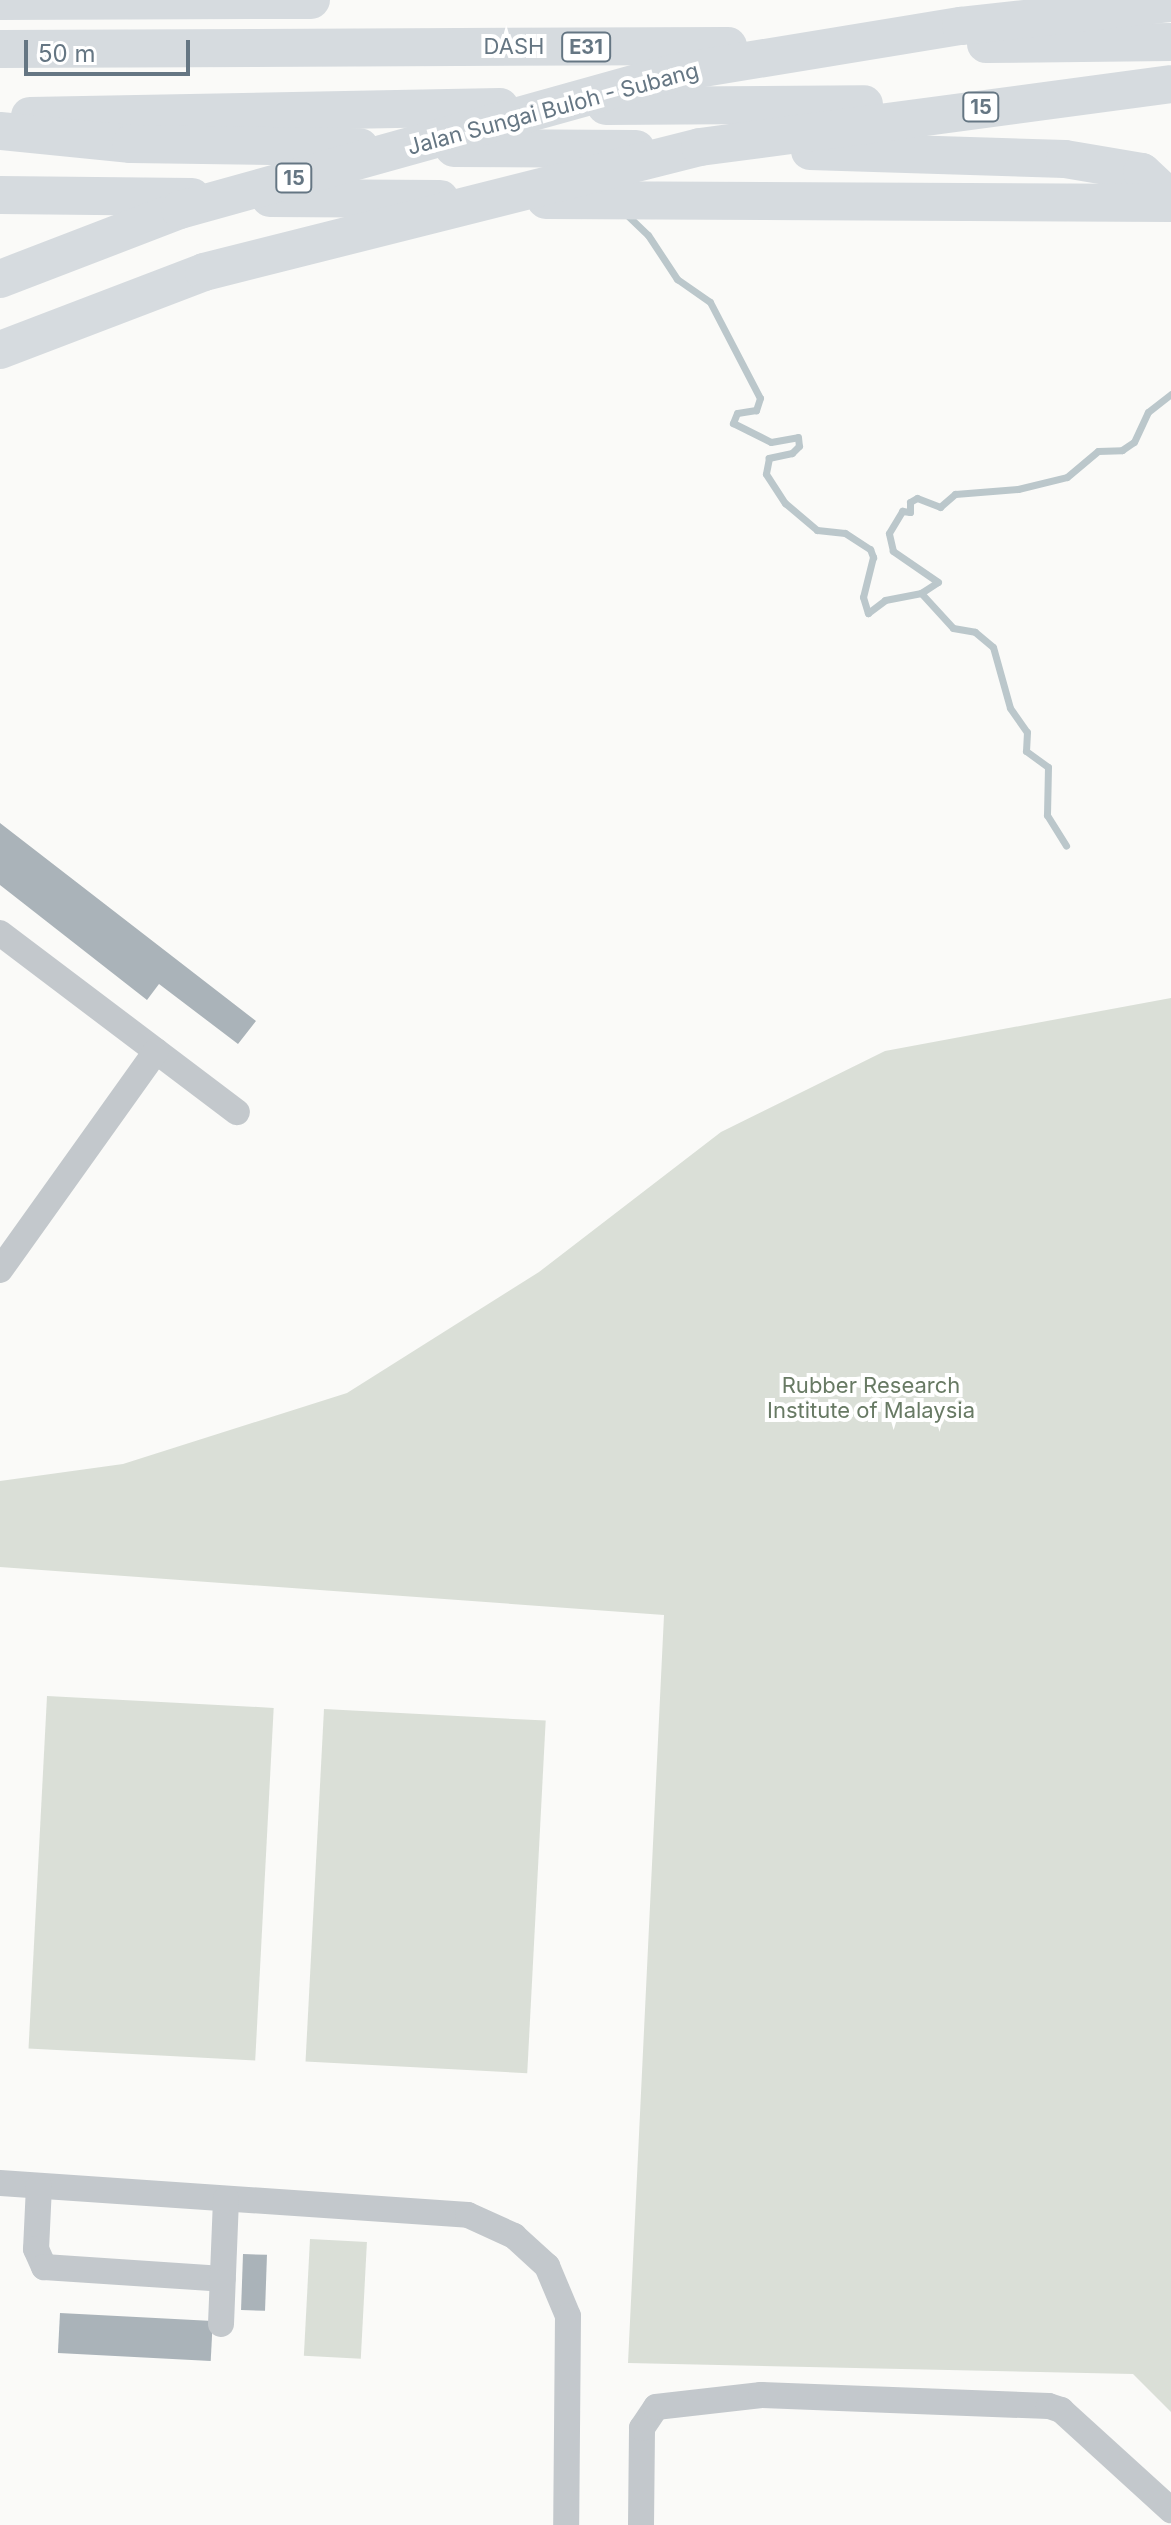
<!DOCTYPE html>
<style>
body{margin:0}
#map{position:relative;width:1171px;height:2525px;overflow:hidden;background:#fafaf8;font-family:Inter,sans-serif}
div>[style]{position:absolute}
.green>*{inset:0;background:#dadfd7;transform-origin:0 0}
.stream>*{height:7px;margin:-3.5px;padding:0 3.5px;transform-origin:3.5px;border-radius:3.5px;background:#bbc7cb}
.building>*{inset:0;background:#aab3b9;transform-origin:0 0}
.minor>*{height:26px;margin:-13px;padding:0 13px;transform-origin:13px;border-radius:13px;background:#c3c8cc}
.highway>*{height:38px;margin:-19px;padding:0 19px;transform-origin:19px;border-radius:19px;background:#d6dbdf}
span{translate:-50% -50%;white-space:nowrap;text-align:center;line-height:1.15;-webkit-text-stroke:8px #fff;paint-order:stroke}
.shield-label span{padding:2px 6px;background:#fff;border:2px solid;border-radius:6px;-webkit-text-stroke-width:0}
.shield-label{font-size:20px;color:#657683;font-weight:700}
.street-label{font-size:22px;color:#657683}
.park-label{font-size:22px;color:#687a64}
.scale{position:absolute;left:24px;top:40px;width:166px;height:36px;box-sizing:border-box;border:4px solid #657683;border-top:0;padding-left:10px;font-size:24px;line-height:28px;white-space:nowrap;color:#657683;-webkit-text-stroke:6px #fff;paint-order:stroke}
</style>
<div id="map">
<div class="green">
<div style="clip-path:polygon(1171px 998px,1171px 2412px,1133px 2374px,628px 2363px,664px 1615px,0 1567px,0 1481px,123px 1464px,347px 1393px,539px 1272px,721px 1132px,885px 1051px)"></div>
<div style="left:47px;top:1696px;width:227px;height:353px;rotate:3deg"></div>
<div style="left:324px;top:1709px;width:222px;height:353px;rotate:3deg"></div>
<div style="left:310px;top:2239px;width:57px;height:117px;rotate:3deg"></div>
</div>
<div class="stream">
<div style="left:626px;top:214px;width:30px;rotate:44deg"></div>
<div style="left:648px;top:235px;width:53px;rotate:56.6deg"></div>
<div style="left:677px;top:279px;width:40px;rotate:34.9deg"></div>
<div style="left:710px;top:302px;width:108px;rotate:62.5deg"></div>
<div style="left:760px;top:398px;width:13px;rotate:108deg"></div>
<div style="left:756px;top:410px;width:19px;rotate:171deg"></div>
<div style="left:737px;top:413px;width:11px;rotate:112deg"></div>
<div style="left:733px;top:423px;width:42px;rotate:26.6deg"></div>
<div style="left:771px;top:442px;width:27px;rotate:-10deg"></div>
<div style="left:798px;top:437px;width:9px;rotate:84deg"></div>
<div style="left:799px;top:446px;width:10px;rotate:135deg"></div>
<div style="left:792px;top:453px;width:24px;rotate:168deg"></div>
<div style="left:769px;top:458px;width:16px;rotate:101deg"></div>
<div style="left:766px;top:474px;width:35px;rotate:57deg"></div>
<div style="left:785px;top:503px;width:42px;rotate:40.2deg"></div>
<div style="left:817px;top:530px;width:28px;rotate:6deg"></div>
<div style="left:845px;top:533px;width:30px;rotate:33deg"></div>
<div style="left:870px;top:549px;width:9px;rotate:69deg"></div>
<div style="left:873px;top:557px;width:41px;rotate:104deg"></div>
<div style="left:863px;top:597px;width:17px;rotate:73deg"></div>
<div style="left:868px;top:613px;width:21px;rotate:-37deg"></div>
<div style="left:885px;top:600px;width:37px;rotate:-11deg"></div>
<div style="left:921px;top:593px;width:20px;rotate:-33deg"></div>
<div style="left:938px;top:582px;width:55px;rotate:-145.4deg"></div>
<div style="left:893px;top:551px;width:18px;rotate:-103deg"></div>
<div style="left:889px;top:533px;width:26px;rotate:-59deg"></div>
<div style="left:902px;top:511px;width:8px;rotate:7deg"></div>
<div style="left:910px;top:512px;width:10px;rotate:-90deg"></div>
<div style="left:910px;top:502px;width:8px;rotate:-30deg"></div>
<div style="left:917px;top:498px;width:25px;rotate:21deg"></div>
<div style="left:940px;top:507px;width:20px;rotate:-41deg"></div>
<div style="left:955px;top:494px;width:63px;rotate:-4.5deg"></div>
<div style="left:1018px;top:489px;width:50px;rotate:-13.8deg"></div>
<div style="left:1067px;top:477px;width:40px;rotate:-40deg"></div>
<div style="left:1098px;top:451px;width:24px;rotate:-2deg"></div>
<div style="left:1122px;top:450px;width:14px;rotate:-34deg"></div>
<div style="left:1134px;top:442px;width:33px;rotate:-65deg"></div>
<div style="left:1148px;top:412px;width:29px;rotate:-38deg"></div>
<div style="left:921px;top:593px;width:47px;rotate:47.6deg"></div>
<div style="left:953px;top:628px;width:22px;rotate:10deg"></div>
<div style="left:975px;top:632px;width:23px;rotate:40deg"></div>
<div style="left:993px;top:647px;width:63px;rotate:74.4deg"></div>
<div style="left:1010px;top:708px;width:29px;rotate:55deg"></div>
<div style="left:1027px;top:732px;width:19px;rotate:93deg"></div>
<div style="left:1026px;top:751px;width:27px;rotate:36deg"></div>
<div style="left:1048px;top:767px;width:48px;rotate:91.2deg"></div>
<div style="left:1047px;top:815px;width:36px;rotate:58deg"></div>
</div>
<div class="building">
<div style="clip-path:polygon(0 823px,256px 1021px,238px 1044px,159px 984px,147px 1000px,0 885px)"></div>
<div style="left:243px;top:2254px;width:24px;height:56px;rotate:2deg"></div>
<div style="left:60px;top:2313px;width:153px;height:40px;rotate:3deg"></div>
</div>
<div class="minor">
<div style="left:0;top:933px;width:297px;rotate:37.1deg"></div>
<div style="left:0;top:1270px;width:269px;rotate:-54.5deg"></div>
<div style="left:0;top:2183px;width:469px;rotate:3.9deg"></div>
<div style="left:468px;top:2215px;width:51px;rotate:24.5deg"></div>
<div style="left:514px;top:2236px;width:45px;rotate:42.3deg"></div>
<div style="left:547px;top:2266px;width:54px;rotate:67.2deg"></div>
<div style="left:568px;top:2316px;width:209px;rotate:90.5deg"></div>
<div style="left:39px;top:2186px;width:63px;rotate:92.7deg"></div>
<div style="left:36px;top:2249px;width:20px;rotate:66deg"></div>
<div style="left:44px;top:2267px;width:179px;rotate:3.8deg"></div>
<div style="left:221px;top:2324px;width:125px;rotate:-87.7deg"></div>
<div style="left:641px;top:2525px;width:97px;rotate:-89.4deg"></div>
<div style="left:642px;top:2428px;width:25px;rotate:-56deg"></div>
<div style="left:656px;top:2407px;width:106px;rotate:-6.5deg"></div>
<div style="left:761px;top:2395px;width:288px;rotate:2.2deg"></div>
<div style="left:1049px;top:2406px;width:13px;rotate:18deg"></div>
<div style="left:1061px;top:2410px;width:149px;rotate:42.3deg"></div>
</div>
<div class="highway">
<div style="left:0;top:1px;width:311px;rotate:-0.2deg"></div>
<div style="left:986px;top:44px;width:185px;rotate:-0.6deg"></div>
<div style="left:0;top:49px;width:728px;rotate:-0.24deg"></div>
<div style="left:606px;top:106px;width:258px;rotate:-0.4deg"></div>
<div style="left:30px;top:116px;width:470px;rotate:-1.1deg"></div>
<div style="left:0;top:131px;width:132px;rotate:5.7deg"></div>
<div style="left:131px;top:144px;width:229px;rotate:0.8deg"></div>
<div style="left:454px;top:148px;width:182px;rotate:0.3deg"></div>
<div style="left:810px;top:151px;width:255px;rotate:1.8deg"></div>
<div style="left:1065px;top:159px;width:78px;rotate:9.6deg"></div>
<div style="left:1142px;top:172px;width:40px;rotate:43deg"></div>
<div style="left:0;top:195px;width:192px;rotate:0.6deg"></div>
<div style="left:270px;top:198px;width:170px;rotate:0.3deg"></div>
<div style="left:546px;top:200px;width:625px;rotate:0.28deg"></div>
<div style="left:0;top:279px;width:193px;rotate:-21deg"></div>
<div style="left:180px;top:210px;width:512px;rotate:-15.53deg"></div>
<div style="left:673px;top:73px;width:292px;rotate:-9.3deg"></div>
<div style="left:961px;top:26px;width:211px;rotate:-6.3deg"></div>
<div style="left:0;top:350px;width:218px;rotate:-20.9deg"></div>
<div style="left:204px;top:272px;width:512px;rotate:-14.14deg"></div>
<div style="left:700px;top:147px;width:475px;rotate:-7.6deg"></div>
</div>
<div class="shield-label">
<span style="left:586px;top:47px">E31</span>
<span style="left:981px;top:107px">15</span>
<span style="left:294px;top:178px">15</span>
</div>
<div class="street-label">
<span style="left:514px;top:47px">DASH</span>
<span style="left:553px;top:109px;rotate:-15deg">Jalan Sungai Buloh - Subang</span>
</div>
<div class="park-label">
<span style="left:871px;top:1398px">Rubber Research<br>Institute of Malaysia</span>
</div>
<div class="scale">50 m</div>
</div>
